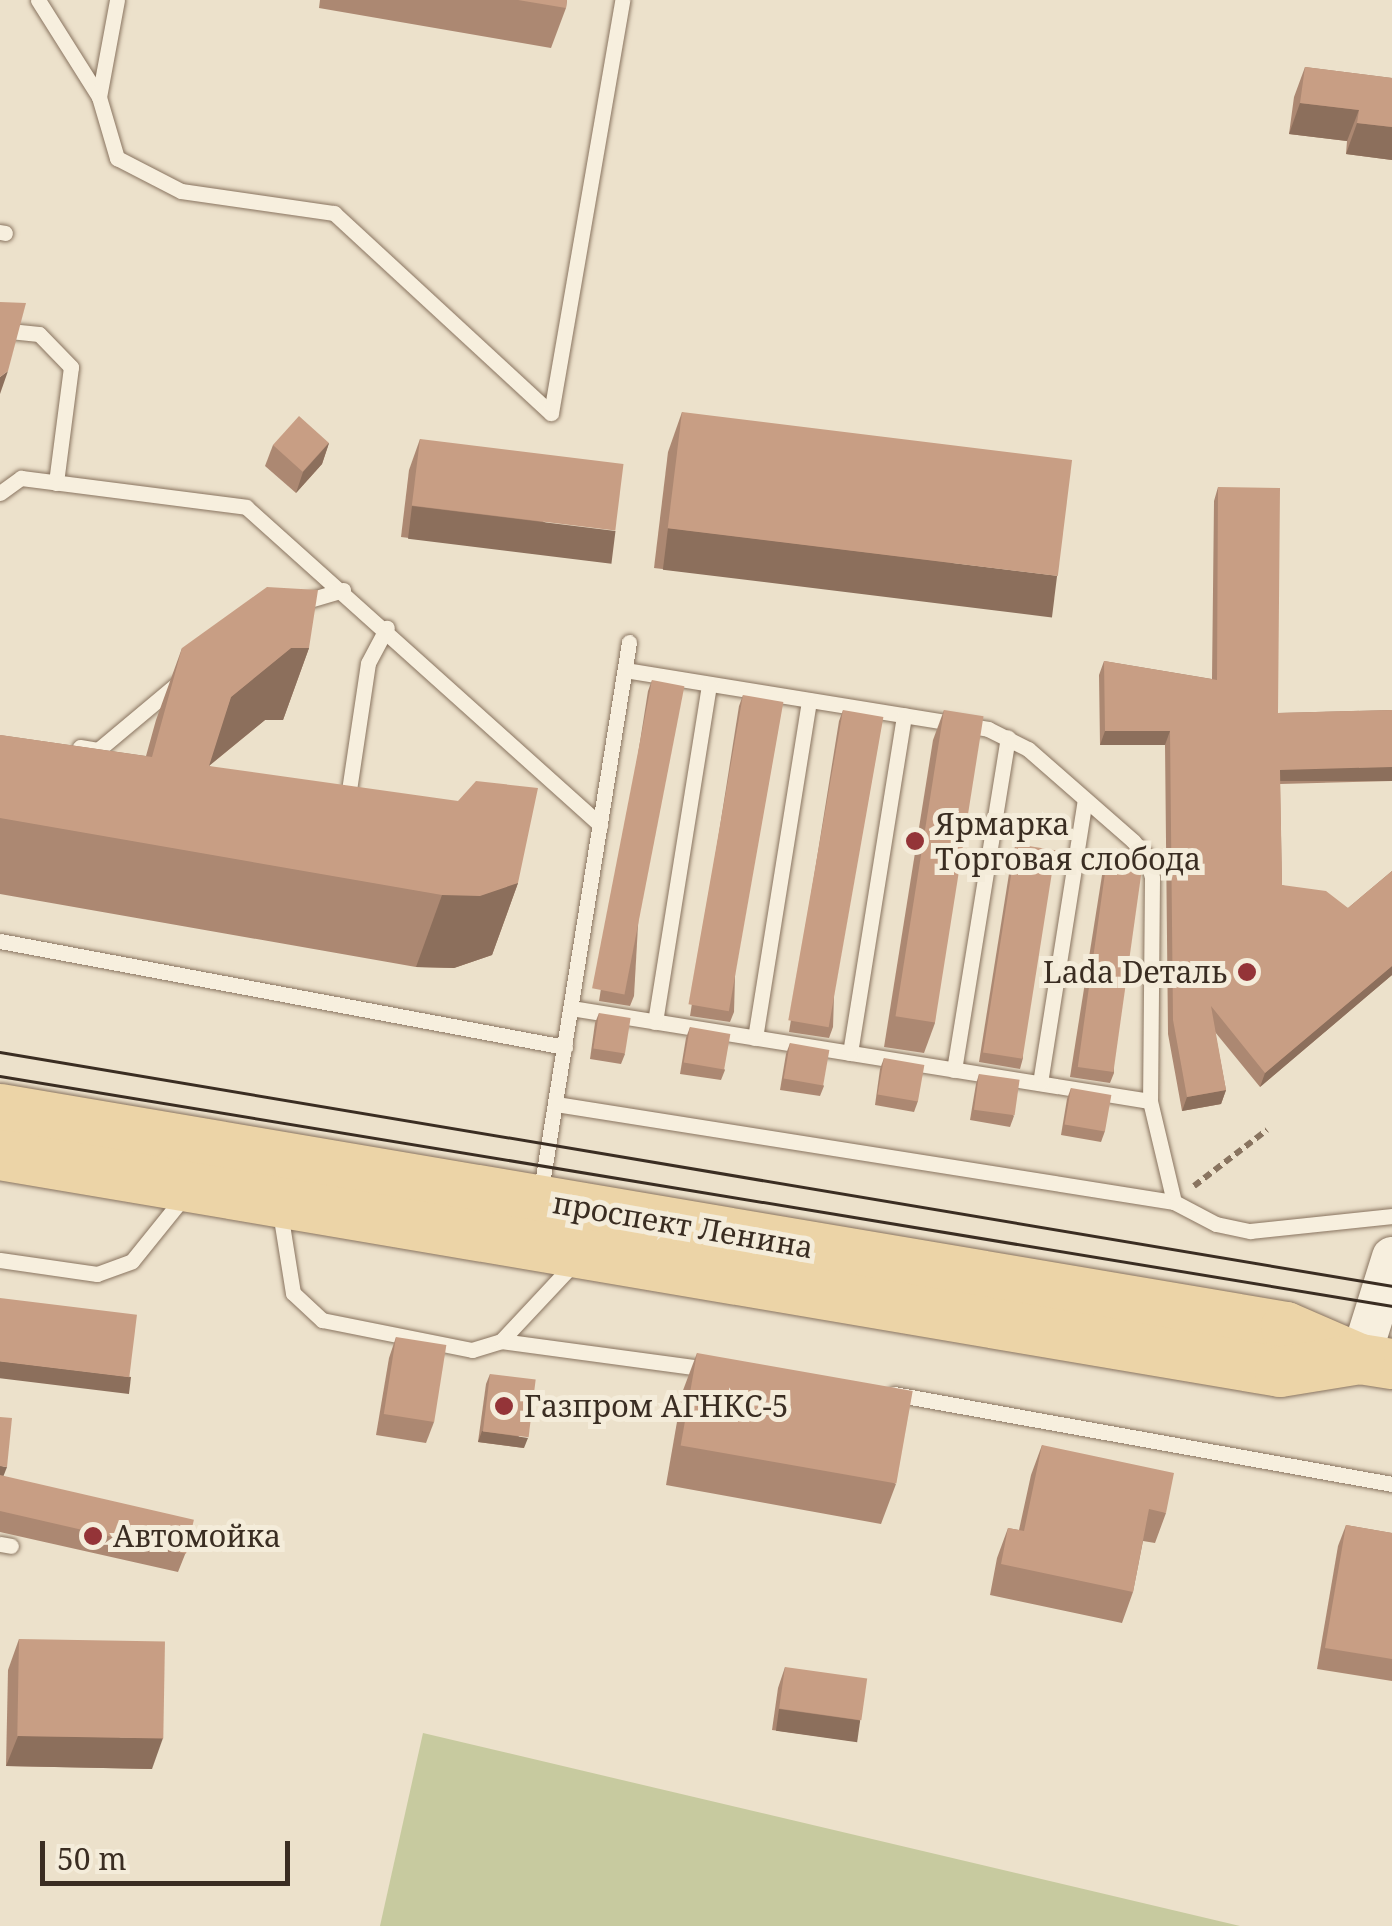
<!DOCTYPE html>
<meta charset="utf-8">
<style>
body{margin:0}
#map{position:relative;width:1392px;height:1926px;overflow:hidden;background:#ece1cb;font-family:"Noto Serif",serif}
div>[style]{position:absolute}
.green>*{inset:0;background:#c7ca9f}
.path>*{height:6px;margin-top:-3px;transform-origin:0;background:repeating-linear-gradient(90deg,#897460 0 8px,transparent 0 13px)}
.roads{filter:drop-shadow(0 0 2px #897460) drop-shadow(0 0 2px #897460)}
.service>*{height:15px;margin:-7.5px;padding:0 7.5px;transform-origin:7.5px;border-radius:7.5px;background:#f7efde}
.tertiary>*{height:40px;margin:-20px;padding:0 20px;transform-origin:20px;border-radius:20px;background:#f7efde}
.primary>*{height:50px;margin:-25px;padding:0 25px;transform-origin:25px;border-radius:25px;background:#ecd4a7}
.tram>*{height:2.5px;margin:-1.25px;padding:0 1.25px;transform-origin:1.25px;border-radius:1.25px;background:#3a2d22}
.wall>*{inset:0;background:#ac8872}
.shaded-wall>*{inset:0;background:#8c6f5c;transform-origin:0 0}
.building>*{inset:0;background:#c89e84;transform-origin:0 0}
.dots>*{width:28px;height:28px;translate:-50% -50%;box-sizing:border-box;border:5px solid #f4ecda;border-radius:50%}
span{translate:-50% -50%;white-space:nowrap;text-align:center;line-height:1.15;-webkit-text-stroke:10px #f4ecda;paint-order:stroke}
.poi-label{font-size:30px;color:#3a2d22}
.left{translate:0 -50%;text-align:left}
.right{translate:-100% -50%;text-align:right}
.street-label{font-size:30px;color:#3a2d22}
.scale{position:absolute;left:40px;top:1841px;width:250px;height:45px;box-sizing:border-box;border:5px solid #3a2d22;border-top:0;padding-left:12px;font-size:30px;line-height:35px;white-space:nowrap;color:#3a2d22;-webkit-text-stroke:8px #f4ecda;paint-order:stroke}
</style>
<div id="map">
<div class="green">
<div style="clip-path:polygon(423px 1733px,1240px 1926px,380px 1926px)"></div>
</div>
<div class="path">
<div style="left:1194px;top:1186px;width:92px;rotate:-37.5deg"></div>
</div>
<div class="roads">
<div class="service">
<div style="left:38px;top:0;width:115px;rotate:57.8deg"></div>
<div style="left:117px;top:0;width:99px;rotate:100.5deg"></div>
<div style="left:99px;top:97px;width:64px;rotate:73.6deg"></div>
<div style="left:117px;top:158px;width:72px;rotate:27.3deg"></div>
<div style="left:181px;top:191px;width:155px;rotate:8.2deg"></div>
<div style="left:334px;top:213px;width:295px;rotate:42.7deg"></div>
<div style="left:551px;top:413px;width:419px;rotate:-80.2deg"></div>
<div style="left:0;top:232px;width:5px;rotate:11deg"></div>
<div style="left:0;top:330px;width:39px;rotate:6deg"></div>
<div style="left:39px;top:334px;width:46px;rotate:45.9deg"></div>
<div style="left:71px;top:367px;width:117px;rotate:97.4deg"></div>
<div style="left:0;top:493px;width:26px;rotate:-36deg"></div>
<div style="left:21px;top:478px;width:227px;rotate:7.3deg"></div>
<div style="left:246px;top:507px;width:476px;rotate:41.9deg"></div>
<div style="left:299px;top:603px;width:46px;rotate:-16.5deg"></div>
<div style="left:625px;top:670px;width:368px;rotate:9.2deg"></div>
<div style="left:988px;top:729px;width:45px;rotate:26.6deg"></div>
<div style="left:1028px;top:749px;width:140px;rotate:41.2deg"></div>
<div style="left:1133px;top:841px;width:19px;rotate:47deg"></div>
<div style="left:1146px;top:855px;width:24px;rotate:75deg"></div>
<div style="left:1152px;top:878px;width:223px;rotate:90.5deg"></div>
<div style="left:1150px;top:1101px;width:104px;rotate:76.6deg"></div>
<div style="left:80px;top:747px;width:18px;rotate:9deg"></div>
<div style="left:98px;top:750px;width:104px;rotate:-39.9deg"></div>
<div style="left:354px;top:798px;width:6px;rotate:-171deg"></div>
<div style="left:348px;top:797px;width:135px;rotate:-81.5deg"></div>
<div style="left:368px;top:663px;width:40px;rotate:-62deg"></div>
<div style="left:0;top:941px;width:575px;rotate:10.63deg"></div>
<div style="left:571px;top:1008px;width:586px;rotate:9.13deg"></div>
<div style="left:655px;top:1022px;width:342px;rotate:-80.9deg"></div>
<div style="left:755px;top:1038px;width:342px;rotate:-80.9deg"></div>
<div style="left:850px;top:1053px;width:342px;rotate:-80.9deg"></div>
<div style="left:954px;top:1070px;width:337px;rotate:-80.8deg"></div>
<div style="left:1040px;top:1083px;width:287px;rotate:-81deg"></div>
<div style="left:556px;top:1104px;width:626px;rotate:9.01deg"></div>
<div style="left:1174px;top:1202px;width:47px;rotate:27.6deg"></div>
<div style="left:1216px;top:1224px;width:35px;rotate:12deg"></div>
<div style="left:1250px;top:1231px;width:143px;rotate:-6deg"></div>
<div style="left:540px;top:1196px;width:561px;rotate:-80.87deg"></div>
<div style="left:280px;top:1212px;width:82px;rotate:80.9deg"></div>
<div style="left:293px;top:1293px;width:40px;rotate:43deg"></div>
<div style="left:322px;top:1320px;width:153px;rotate:11.3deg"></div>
<div style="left:472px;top:1350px;width:30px;rotate:-17deg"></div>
<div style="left:501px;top:1341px;width:107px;rotate:-46.9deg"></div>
<div style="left:0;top:1260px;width:98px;rotate:8.2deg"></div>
<div style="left:97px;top:1274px;width:37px;rotate:-20deg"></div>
<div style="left:132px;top:1261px;width:86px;rotate:-51.1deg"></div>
<div style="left:501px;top:1341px;width:209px;rotate:7.7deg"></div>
<div style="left:894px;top:1394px;width:506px;rotate:10.24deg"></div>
<div style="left:0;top:1544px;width:11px;rotate:10deg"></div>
</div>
<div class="tertiary">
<div style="left:1360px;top:1359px;width:107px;rotate:-72.6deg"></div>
</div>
<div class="primary">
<div style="left:0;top:1109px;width:1304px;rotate:9.62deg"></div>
<div style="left:1286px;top:1327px;width:81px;rotate:23.4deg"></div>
<div style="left:1360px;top:1359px;width:32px;rotate:9deg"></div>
<div style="left:0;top:1155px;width:1298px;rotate:9.62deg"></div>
<div style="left:1280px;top:1372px;width:81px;rotate:-9.2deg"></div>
</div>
</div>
<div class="tram">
<div style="left:0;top:1052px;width:1412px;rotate:9.54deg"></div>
<div style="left:0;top:1076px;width:1411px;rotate:9.38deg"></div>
</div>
<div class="wall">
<div style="clip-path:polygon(320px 0,567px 0,566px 8px,551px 48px,319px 8px)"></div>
<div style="clip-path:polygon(1305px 67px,1392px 78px,1392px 160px,1346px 154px,1347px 141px,1289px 134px,1294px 97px)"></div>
<div style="clip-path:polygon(682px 412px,1043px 614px,654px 568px,668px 452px)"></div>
<div style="clip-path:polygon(420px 439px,604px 562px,401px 537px,409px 470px)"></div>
<div style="clip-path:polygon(329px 443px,322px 464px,296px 493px,265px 466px,273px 445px)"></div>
<div style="clip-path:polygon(1218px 487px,1278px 713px,1392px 710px,1392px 781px,1280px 784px,1282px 885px,1348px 908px,1392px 871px,1392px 975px,1260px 1087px,1215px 1032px,1226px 1090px,1221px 1104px,1182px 1111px,1168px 1034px,1165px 745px,1100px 745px,1099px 675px,1104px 661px,1212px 679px,1214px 501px)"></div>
<div style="clip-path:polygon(182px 648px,309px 648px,283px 720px,265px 720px,209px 766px,518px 883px,492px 955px,454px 968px,416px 967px,0 894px,0 735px,146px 756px,156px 720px)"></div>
<div style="clip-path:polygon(652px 680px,634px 996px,630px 1006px,599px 1001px,648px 691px)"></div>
<div style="clip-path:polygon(743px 695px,734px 1012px,730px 1022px,690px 1016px,739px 706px)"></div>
<div style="clip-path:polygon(843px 710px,833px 1027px,829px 1038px,789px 1032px,839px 721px)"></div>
<div style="clip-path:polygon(944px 710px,935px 1023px,924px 1053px,884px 1047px,933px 740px)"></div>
<div style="clip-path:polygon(1016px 844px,1023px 1058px,1020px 1069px,979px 1062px,1012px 855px)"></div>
<div style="clip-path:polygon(1107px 859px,1114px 1073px,1110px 1083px,1070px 1077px,1103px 869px)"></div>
<div style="clip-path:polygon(599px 1013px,625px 1054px,621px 1064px,590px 1059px,595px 1023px)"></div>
<div style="clip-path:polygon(690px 1027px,725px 1070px,721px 1080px,680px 1074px,686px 1038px)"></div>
<div style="clip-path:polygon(790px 1043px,824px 1086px,820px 1096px,780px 1090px,786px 1054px)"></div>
<div style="clip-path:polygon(884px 1058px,918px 1101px,914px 1112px,875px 1105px,880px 1069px)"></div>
<div style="clip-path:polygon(979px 1074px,1014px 1116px,1010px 1127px,970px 1120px,976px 1084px)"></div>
<div style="clip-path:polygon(1071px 1088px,1105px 1131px,1101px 1142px,1061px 1135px,1067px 1099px)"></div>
<div style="clip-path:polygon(396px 1337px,434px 1422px,426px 1443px,376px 1435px,389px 1358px)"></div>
<div style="clip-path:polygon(697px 1353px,896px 1484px,881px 1524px,666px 1485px,682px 1393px)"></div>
<div style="clip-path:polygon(490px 1374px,524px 1448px,478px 1442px,486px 1384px)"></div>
<div style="clip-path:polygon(0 1417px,3px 1476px,186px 1552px,178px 1572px,0 1532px)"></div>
<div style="clip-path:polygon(1042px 1445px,1166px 1513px,1155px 1543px,1143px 1541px,1133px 1592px,1122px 1623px,990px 1595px,997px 1558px,1008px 1528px,1019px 1530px,1031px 1475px)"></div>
<div style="clip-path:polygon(1346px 1525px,1392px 1533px,1392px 1681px,1317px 1669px,1338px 1546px)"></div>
<div style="clip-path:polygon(19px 1639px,152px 1769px,6px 1766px,8px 1670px)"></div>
<div style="clip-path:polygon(785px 1667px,860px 1720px,853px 1741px,772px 1730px,778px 1688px)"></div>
</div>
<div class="shaded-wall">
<div style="clip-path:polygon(1300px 103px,1359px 110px,1347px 141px,1289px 134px)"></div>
<div style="clip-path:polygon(1357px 123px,1392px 127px,1392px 160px,1346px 154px)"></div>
<div style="clip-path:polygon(8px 371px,0 394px,0 377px)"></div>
<div style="clip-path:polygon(329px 443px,322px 464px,296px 493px,303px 472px)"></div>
<div style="left:412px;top:506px;width:205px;height:33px;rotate:7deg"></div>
<div style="left:668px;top:528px;width:392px;height:42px;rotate:7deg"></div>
<div style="clip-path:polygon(291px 648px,309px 648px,283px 720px,265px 720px,205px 769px,231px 697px)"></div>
<div style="clip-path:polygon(1105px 731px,1170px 731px,1165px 745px,1100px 745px)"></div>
<div style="left:1392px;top:767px;width:14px;height:112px;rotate:90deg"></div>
<div style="clip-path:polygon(518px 883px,492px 955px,454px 968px,416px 967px,442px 895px)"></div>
<div style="clip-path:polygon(1392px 966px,1392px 975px,1260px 1087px,1265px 1073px)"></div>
<div style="clip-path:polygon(1226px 1090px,1221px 1104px,1182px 1111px,1187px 1097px)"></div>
<div style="left:0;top:1361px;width:132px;height:17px;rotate:7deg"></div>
<div style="clip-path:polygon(482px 1431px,528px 1438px,524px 1448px,478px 1442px)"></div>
<div style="clip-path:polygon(0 1466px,7px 1467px,0 1485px)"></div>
<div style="left:779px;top:1709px;width:82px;height:22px;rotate:8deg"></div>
<div style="clip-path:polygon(18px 1736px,163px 1738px,152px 1769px,6px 1766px)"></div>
</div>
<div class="building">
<div style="clip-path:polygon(518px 0,567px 0,566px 8px)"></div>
<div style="clip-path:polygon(1305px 67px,1392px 78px,1392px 127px,1357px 123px,1359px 110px,1300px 103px)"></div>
<div style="clip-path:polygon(0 302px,26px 303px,8px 371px,0 377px)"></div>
<div style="left:682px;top:412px;width:393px;height:117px;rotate:7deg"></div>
<div style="left:299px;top:416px;width:40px;height:39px;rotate:42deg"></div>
<div style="left:420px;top:439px;width:205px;height:67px;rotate:7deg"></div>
<div style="clip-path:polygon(1218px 487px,1280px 488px,1278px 713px,1392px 710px,1392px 767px,1280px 770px,1282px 885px,1326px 891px,1348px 908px,1392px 871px,1392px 966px,1265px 1073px,1211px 1006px,1226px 1090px,1187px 1097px,1173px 1020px,1170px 731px,1105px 731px,1104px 661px,1217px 680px)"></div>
<div style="clip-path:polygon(267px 587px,318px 590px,309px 648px,291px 648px,231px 697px,209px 766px,458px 801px,476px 781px,538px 788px,518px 883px,480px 896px,442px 895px,0 818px,0 735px,152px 757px,182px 648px)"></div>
<div style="left:652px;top:680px;width:33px;height:314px;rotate:11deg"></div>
<div style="left:743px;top:695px;width:41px;height:314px;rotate:10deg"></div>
<div style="left:843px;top:710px;width:41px;height:315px;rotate:10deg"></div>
<div style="left:944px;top:710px;width:40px;height:310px;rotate:9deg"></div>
<div style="left:1016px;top:844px;width:40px;height:211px;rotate:9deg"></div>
<div style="left:1107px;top:859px;width:36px;height:210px;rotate:8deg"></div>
<div style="left:599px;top:1013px;width:32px;height:36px;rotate:9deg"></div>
<div style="left:690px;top:1027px;width:41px;height:36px;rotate:10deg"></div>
<div style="left:790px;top:1043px;width:40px;height:36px;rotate:10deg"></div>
<div style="left:884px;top:1058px;width:41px;height:37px;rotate:10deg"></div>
<div style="left:979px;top:1074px;width:41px;height:36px;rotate:8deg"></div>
<div style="left:1071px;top:1088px;width:41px;height:37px;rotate:10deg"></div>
<div style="left:0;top:1298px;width:138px;height:63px;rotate:7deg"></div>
<div style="left:396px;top:1337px;width:51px;height:78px;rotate:9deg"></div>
<div style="left:697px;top:1353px;width:219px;height:94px;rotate:10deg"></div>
<div style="left:490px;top:1374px;width:46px;height:58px;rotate:7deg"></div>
<div style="clip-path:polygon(0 1417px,12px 1418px,7px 1467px,0 1466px)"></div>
<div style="clip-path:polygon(1042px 1445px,1174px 1473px,1166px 1513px,1149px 1509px,1133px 1592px,1001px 1564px,1008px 1528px,1024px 1531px)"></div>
<div style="left:0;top:1475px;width:199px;height:35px;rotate:13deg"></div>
<div style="clip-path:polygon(1346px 1525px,1392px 1533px,1392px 1659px,1325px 1648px)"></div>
<div style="left:19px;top:1639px;width:146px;height:97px;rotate:1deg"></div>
<div style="left:785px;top:1667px;width:83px;height:42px;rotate:8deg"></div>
</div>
<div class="dots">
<div style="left:915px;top:841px;background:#943438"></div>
<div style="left:1247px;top:972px;background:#943438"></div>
<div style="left:504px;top:1406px;background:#943438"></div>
<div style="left:93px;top:1536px;background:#943438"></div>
</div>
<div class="poi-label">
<span class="left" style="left:935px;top:841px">Ярмарка<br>Торговая слобода</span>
<span class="right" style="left:1227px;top:972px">Lada Dеталь</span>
<span class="left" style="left:524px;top:1406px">Газпром АГНКС-5</span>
<span class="left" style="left:113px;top:1536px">Автомойка</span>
</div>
<div class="street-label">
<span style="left:683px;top:1225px;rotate:10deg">проспект Ленина</span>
</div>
<div class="scale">50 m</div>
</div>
